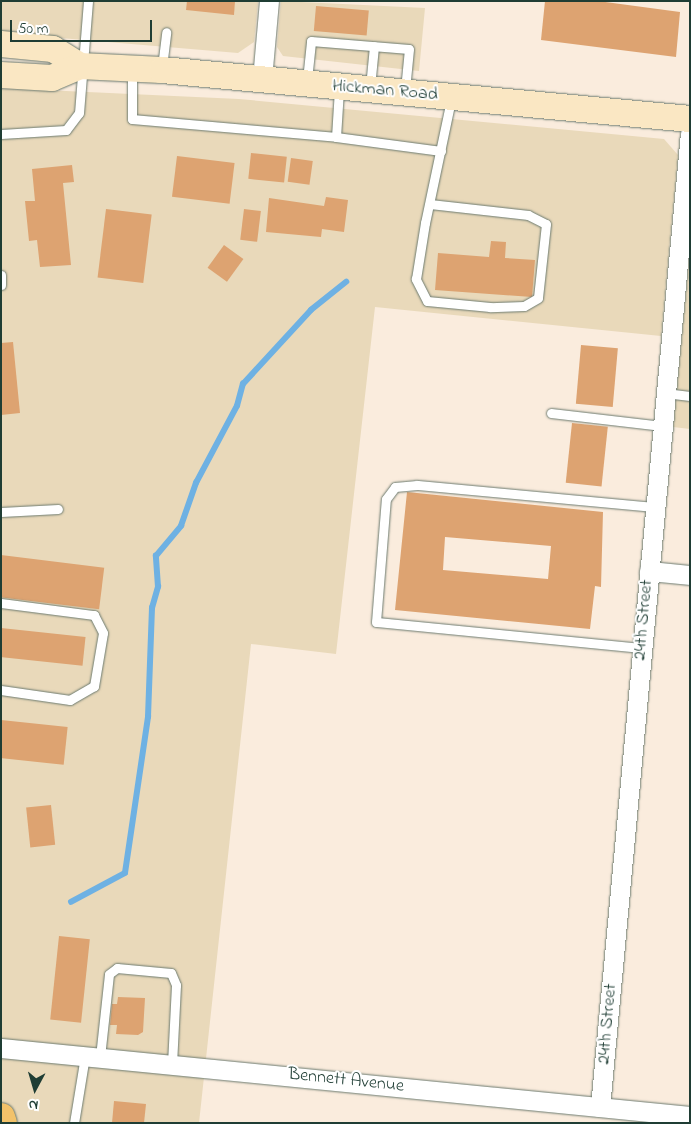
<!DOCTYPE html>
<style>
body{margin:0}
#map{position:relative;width:691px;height:1124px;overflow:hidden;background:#faecdd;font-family:"Indie Flower",sans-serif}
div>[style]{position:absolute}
.built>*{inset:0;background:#e9d9ba}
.stream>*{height:5.5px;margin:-2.75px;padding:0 2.75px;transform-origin:2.75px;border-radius:2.75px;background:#6eb1e3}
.building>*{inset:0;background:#dda371;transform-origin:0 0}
.roads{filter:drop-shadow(0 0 1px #6c7a6f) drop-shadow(0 0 1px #6c7a6f)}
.lane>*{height:9px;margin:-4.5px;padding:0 4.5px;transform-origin:4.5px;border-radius:4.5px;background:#fff}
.street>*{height:19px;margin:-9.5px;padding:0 9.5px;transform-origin:9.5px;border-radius:9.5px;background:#fff}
.secondary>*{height:26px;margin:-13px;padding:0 13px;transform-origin:13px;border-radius:13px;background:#fae7c3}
.primary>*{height:28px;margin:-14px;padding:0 14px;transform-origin:14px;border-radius:14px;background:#f2c26a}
span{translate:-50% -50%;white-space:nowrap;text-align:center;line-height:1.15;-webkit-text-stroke:4px #fff;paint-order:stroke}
.street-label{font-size:18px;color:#1f3d34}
.frame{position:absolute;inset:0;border:2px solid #1f3d34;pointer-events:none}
.north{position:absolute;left:10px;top:1064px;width:50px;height:50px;-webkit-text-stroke:4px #fff;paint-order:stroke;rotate:186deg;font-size:14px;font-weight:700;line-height:20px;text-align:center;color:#1f3d34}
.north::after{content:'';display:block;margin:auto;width:18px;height:22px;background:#1f3d34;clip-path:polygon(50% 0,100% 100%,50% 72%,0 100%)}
.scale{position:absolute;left:10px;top:20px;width:142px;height:22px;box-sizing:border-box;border:2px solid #1f3d34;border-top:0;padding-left:6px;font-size:15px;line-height:18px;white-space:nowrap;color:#1f3d34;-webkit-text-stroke:4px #fff;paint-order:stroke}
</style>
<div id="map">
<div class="built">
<div style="clip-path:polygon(1px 1px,258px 1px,254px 42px,238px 53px,1px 33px)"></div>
<div style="clip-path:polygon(281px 1px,425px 8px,419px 71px,283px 56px,277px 47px)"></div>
<div style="clip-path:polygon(1px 88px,239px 99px,664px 139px,678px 155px,661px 336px,375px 307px,336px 654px,251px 644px,199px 1123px,1px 1123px)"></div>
<div style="clip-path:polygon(690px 252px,690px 429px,673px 427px)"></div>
</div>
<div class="stream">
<div style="left:71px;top:902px;width:61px;rotate:-28.2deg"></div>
<div style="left:125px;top:873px;width:158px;rotate:-81.6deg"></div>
<div style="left:148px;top:717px;width:109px;rotate:-87.9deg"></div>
<div style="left:152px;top:608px;width:22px;rotate:-74deg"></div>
<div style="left:158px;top:587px;width:31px;rotate:-94deg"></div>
<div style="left:156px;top:556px;width:39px;rotate:-50deg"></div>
<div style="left:181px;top:526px;width:46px;rotate:-70.8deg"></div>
<div style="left:196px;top:483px;width:87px;rotate:-62deg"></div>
<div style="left:237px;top:406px;width:23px;rotate:-75deg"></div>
<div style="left:243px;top:384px;width:100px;rotate:-47.4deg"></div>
<div style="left:311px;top:310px;width:45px;rotate:-38.7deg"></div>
</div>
<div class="building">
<div style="clip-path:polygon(187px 1px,235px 1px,234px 15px,186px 10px)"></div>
<div style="clip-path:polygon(545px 1px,598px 1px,680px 12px,676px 57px,541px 40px)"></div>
<div style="left:316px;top:6px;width:53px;height:25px;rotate:5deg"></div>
<div style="left:251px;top:153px;width:36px;height:26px;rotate:6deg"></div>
<div style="left:177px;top:156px;width:58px;height:41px;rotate:7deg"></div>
<div style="left:291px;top:158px;width:22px;height:24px;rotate:8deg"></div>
<div style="clip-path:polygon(72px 165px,74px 182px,63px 183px,71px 265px,40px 267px,37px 240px,29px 241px,25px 201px,35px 201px,32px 169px)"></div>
<div style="clip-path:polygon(326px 197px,348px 200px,344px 232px,322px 229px,321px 237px,266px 232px,269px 198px,324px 206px)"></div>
<div style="left:106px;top:209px;width:46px;height:69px;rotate:7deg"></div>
<div style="left:244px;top:209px;width:17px;height:31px;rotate:7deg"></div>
<div style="clip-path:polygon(491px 241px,506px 242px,505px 258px,535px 260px,532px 297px,435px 290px,438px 253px,489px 257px)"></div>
<div style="left:224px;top:245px;width:24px;height:28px;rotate:36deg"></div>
<div style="clip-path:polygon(13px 342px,20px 413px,1px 415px,1px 343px)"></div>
<div style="left:581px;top:345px;width:37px;height:59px;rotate:5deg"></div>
<div style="left:572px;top:423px;width:36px;height:60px;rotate:6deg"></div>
<div style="clip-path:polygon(evenodd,407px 492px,603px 512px,601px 587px,595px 586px,590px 629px,395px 610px,407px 492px,445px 537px,551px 546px,548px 579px,443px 570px,445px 537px)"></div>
<div style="left:1px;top:555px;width:104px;height:42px;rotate:7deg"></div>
<div style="left:1px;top:628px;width:85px;height:29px;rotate:6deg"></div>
<div style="left:1px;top:720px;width:67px;height:38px;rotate:6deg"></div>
<div style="left:51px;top:805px;width:40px;height:25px;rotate:84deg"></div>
<div style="left:59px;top:936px;width:31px;height:84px;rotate:6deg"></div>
<div style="clip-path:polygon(118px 997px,145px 998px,143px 1032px,138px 1035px,116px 1034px,117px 1025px,110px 1025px,112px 1004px,117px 1004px)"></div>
<div style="clip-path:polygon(114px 1101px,146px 1104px,144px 1123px,112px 1123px)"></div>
</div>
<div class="roads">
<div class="lane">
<div style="left:162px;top:67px;width:35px;rotate:-83deg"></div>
<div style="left:132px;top:71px;width:48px;rotate:90deg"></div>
<div style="left:132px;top:119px;width:205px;rotate:5deg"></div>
<div style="left:336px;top:137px;width:48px;rotate:-86.4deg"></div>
<div style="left:307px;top:80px;width:39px;rotate:-84deg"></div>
<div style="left:311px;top:41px;width:98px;rotate:4.7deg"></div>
<div style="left:409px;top:49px;width:41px;rotate:95.6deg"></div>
<div style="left:370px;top:87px;width:41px;rotate:-84.4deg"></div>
<div style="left:1px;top:134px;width:65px;rotate:-3.5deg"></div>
<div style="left:66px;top:130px;width:21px;rotate:-53deg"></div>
<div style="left:79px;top:113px;width:112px;rotate:-85.4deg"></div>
<div style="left:336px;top:137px;width:106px;rotate:7.6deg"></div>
<div style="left:430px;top:204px;width:99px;rotate:6.4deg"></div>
<div style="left:528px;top:215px;width:20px;rotate:27deg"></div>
<div style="left:546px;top:224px;width:74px;rotate:96.2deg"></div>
<div style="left:538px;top:298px;width:16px;rotate:150deg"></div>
<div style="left:524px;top:306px;width:34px;rotate:178deg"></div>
<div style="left:490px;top:307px;width:63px;rotate:-174.6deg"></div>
<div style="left:427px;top:301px;width:25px;rotate:-117deg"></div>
<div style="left:416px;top:279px;width:57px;rotate:-80.9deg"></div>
<div style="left:425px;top:223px;width:126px;rotate:-78.1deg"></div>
<div style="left:1px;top:275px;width:10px;rotate:90deg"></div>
<div style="left:665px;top:393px;width:25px;rotate:7deg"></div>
<div style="left:551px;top:413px;width:112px;rotate:6.7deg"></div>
<div style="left:1px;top:512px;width:57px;rotate:-3deg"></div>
<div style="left:1px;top:603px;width:94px;rotate:7.4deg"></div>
<div style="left:94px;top:615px;width:20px;rotate:63deg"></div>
<div style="left:103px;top:633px;width:54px;rotate:99.6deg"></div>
<div style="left:94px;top:686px;width:28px;rotate:150deg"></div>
<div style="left:70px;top:700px;width:70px;rotate:-171.8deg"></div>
<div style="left:642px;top:648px;width:267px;rotate:-174.4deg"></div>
<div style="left:376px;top:622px;width:123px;rotate:-85.4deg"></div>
<div style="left:386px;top:499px;width:15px;rotate:-53deg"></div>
<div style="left:395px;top:487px;width:22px;rotate:-5deg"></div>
<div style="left:417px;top:485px;width:239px;rotate:5.3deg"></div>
<div style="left:100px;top:1057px;width:83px;rotate:-83.8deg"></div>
<div style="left:109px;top:974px;width:10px;rotate:-37deg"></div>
<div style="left:117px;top:968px;width:54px;rotate:5.3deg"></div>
<div style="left:171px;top:973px;width:13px;rotate:67deg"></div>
<div style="left:176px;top:985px;width:79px;rotate:92.9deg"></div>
<div style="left:74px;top:1123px;width:68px;rotate:-80.7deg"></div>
</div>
<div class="street">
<div style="left:262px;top:79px;width:78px;rotate:-84.9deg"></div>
<div style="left:649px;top:571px;width:41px;rotate:5.6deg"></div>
<div style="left:1px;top:1048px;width:692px;rotate:5.64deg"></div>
<div style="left:600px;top:1107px;width:977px;rotate:-84.72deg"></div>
</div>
<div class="secondary">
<div style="left:1px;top:44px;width:52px;rotate:5.5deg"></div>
<div style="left:53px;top:49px;width:32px;rotate:32deg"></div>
<div style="left:1px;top:75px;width:51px;rotate:3.4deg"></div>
<div style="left:52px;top:78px;width:30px;rotate:-23deg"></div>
<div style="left:80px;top:66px;width:82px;rotate:2.8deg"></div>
<div style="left:162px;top:70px;width:530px;rotate:5.3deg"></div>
</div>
<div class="primary">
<div style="left:1px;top:1117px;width:6px;rotate:72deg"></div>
</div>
</div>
<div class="street-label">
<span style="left:385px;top:91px;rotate:5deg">Hickman Road</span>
<span style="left:644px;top:620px;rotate:-85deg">24th Street</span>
<span style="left:608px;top:1024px;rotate:-85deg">24th Street</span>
<span style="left:346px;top:1081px;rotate:6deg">Bennett Avenue</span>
</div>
<div class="frame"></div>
<div class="north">N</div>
<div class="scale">50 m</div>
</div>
